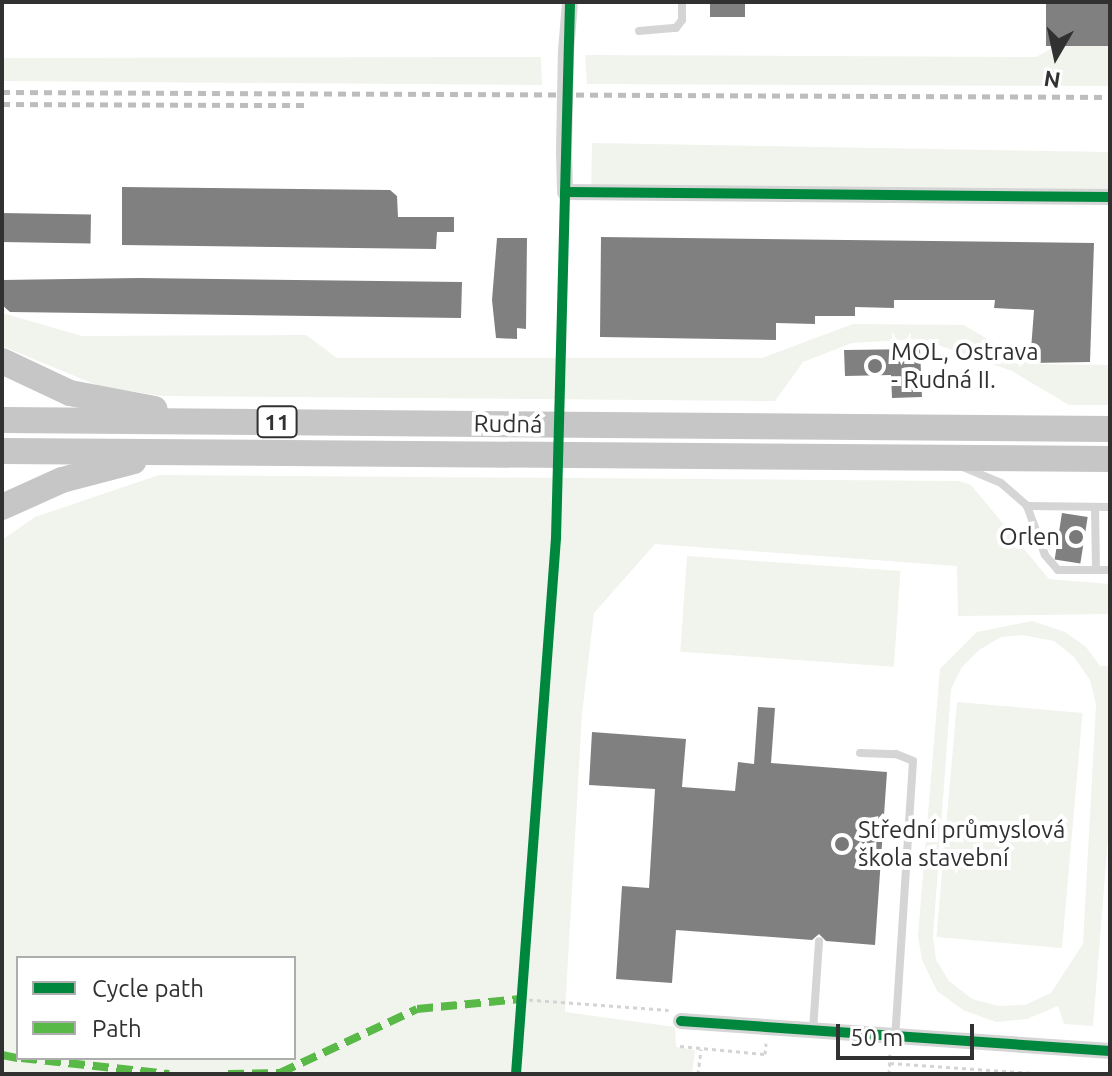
<!DOCTYPE html>
<meta charset="utf-8">
<style>
body{margin:0}
#map{position:relative;width:1112px;height:1076px;overflow:hidden;background:#fff;font-family:Ubuntu,sans-serif}
div>[style]{position:absolute}
.green>*{inset:0;background:#f1f3ed;transform-origin:0 0}
.building>*{inset:0;background:#808080;transform-origin:0 0}
.path>*{height:3px;margin-top:-1.5px;transform-origin:0;background:repeating-linear-gradient(90deg,#d4d4d4 0 4px,transparent 0 8px)}
.service>*{height:8px;margin:-4px;padding:0 4px;transform-origin:4px;border-radius:4px;background:#d5d5d5}
.minor>*{height:16px;margin:-8px;padding:0 8px;transform-origin:8px;border-radius:8px;background:#d5d5d5}
.trunk>*{height:26px;margin:-13px;padding:0 13px;transform-origin:13px;border-radius:13px;background:#c6c6c6}
.rail>*{height:5px;margin-top:-2.5px;transform-origin:0;background:repeating-linear-gradient(90deg,#bdbdbd 0 8px,transparent 0 14px)}
.minor-bridge>*{height:16px;margin:-8px;padding:0 8px;transform-origin:8px;border-radius:8px;background:#d5d5d5}
.quiet>*{height:8px;margin-top:-4px;transform-origin:0;background:repeating-linear-gradient(90deg,#58b947 0 16px,transparent 0 24px)}
.cycleway>*{height:10px;margin:-5px;padding:0 5px;transform-origin:5px;border-radius:5px;background:#00873e}
.dots>*{width:22px;height:22px;translate:-50% -50%;box-sizing:border-box;border:4px solid #fff;border-radius:50%}
span{translate:-50% -50%;white-space:nowrap;text-align:center;line-height:1.15;-webkit-text-stroke:8px #fff;paint-order:stroke}
.shield-label span{padding:2px 6px;background:#fff;border:2px solid;border-radius:6px;-webkit-text-stroke-width:0}
.shield-label{font-size:22px;color:#313131;font-weight:700}
.poi-label{font-size:24px;color:#313131}
.left{translate:0 -50%;text-align:left}
.right{translate:-100% -50%;text-align:right}
.street-label{font-size:24px;color:#313131}
.frame{position:absolute;inset:0;border:4px solid #313131;pointer-events:none}
.legend{position:absolute;left:16px;top:956px;width:280px;height:104px;box-sizing:border-box;background:#fff;border:2px solid #adadad;margin:0;padding:10px 14px;list-style:none;font-size:24px;color:#313131}
.legend li{display:flex;align-items:center;gap:16px;height:40px}
.legend b{width:40px;border:2px solid #adadad}
.north{position:absolute;left:1016px;top:16px;width:80px;height:80px;-webkit-text-stroke:6px #fff;paint-order:stroke;rotate:189deg;font-size:22px;font-weight:700;line-height:32px;text-align:center;color:#313131}
.north::after{content:'';display:block;margin:auto;width:28px;height:36px;background:#313131;clip-path:polygon(50% 0,100% 100%,50% 72%,0 100%)}
.scale{position:absolute;left:836px;top:1024px;width:138px;height:36px;box-sizing:border-box;border:4px solid #313131;border-top:0;padding-left:10px;font-size:24px;line-height:28px;white-space:nowrap;color:#313131;-webkit-text-stroke:6px #fff;paint-order:stroke}
</style>
<div id="map">
<div class="green">
<div style="clip-path:polygon(1110px 45px,1110px 86px,587px 84px,585px 55px,1036px 57px,1056px 46px)"></div>
<div style="clip-path:polygon(541px 57px,542px 85px,2px 81px,2px 58px)"></div>
<div style="left:592px;top:143px;width:518px;height:42px;rotate:1deg"></div>
<div style="clip-path:polygon(2px 313px,82px 336px,306px 335px,337px 358px,762px 358px,853px 324px,964px 325px,1029px 364px,1110px 365px,1110px 405px,1069px 405px,1012px 371px,921px 339px,852px 343px,803px 362px,775px 401px,161px 396px,99px 386px,2px 346px)"></div>
<div style="clip-path:polygon(evenodd,159px 475px,959px 481px,971px 485px,1049px 579px,1110px 584px,1110px 614px,958px 616px,957px 566px,655px 544px,594px 613px,582px 714px,565px 1012px,675px 1027px,676px 1047px,695px 1050px,692px 1074px,2px 1074px,2px 540px,35px 517px,159px 475px,294px 958px,294px 1058px,18px 1058px,18px 958px,294px 958px)"></div>
<div style="left:687px;top:556px;width:214px;height:96px;rotate:4deg"></div>
<div style="clip-path:polygon(evenodd,1032px 621px,1065px 632px,1086px 647px,1100px 666px,1110px 666px,1110px 813px,1093px 1026px,1064px 1024px,1058px 1006px,1027px 1019px,996px 1022px,963px 1010px,937px 991px,922px 960px,918px 936px,940px 669px,977px 632px,1032px 621px,1022px 635px,1054px 641px,1074px 657px,1090px 680px,1096px 704px,1083px 944px,1051px 993px,1025px 1005px,998px 1006px,972px 999px,949px 981px,936px 960px,933px 937px,951px 689px,962px 667px,979px 650px,1001px 637px,1022px 635px)"></div>
<div style="left:957px;top:702px;width:126px;height:236px;rotate:5deg"></div>
</div>
<div class="building">
<div style="left:710px;top:2px;width:35px;height:15px"></div>
<div style="left:1110px;top:3px;width:43px;height:64px;rotate:90deg"></div>
<div style="clip-path:polygon(122px 187px,390px 190px,397px 196px,398px 217px,454px 217px,454px 232px,437px 232px,436px 249px,122px 245px)"></div>
<div style="left:2px;top:213px;width:89px;height:29px;rotate:1deg"></div>
<div style="clip-path:polygon(601px 237px,1094px 243px,1090px 362px,1030px 363px,1034px 310px,994px 308px,995px 300px,894px 300px,894px 308px,855px 307px,855px 316px,815px 316px,815px 324px,776px 323px,776px 340px,600px 337px)"></div>
<div style="clip-path:polygon(497px 238px,527px 238px,526px 329px,517px 328px,517px 339px,496px 338px,492px 300px)"></div>
<div style="clip-path:polygon(139px 278px,462px 282px,461px 318px,10px 312px,2px 305px,2px 280px)"></div>
<div style="clip-path:polygon(920px 349px,922px 397px,892px 398px,891px 375px,845px 376px,844px 350px)"></div>
<div style="left:1062px;top:513px;width:26px;height:47px;rotate:9deg"></div>
<div style="clip-path:polygon(758px 707px,775px 708px,771px 763px,887px 772px,875px 945px,826px 941px,819px 934px,812px 940px,676px 930px,672px 983px,616px 979px,622px 886px,649px 888px,655px 789px,589px 785px,592px 732px,686px 739px,682px 787px,735px 791px,738px 762px,754px 764px)"></div>
</div>
<div class="path">
<div style="left:521px;top:999px;width:148px;rotate:4.3deg"></div>
<div style="left:680px;top:1046px;width:85px;rotate:5.4deg"></div>
<div style="left:765px;top:1054px;width:11px;rotate:-85deg"></div>
<div style="left:890px;top:1063px;width:158px;rotate:4deg"></div>
<div style="left:698px;top:1074px;width:25px;rotate:-83deg"></div>
<div style="left:889px;top:1074px;width:20px;rotate:-87deg"></div>
</div>
<div class="service">
<div style="left:639px;top:31px;width:37px;rotate:-5deg"></div>
<div style="left:676px;top:28px;width:10px;rotate:-53deg"></div>
<div style="left:682px;top:20px;width:18px;rotate:-90deg"></div>
<div style="left:963px;top:467px;width:41px;rotate:22.8deg"></div>
<div style="left:1001px;top:483px;width:35px;rotate:41deg"></div>
<div style="left:1027px;top:506px;width:83px;rotate:0.7deg"></div>
<div style="left:1027px;top:506px;width:52px;rotate:69.8deg"></div>
<div style="left:1045px;top:555px;width:20px;rotate:49deg"></div>
<div style="left:1058px;top:570px;width:38px"></div>
<div style="left:1096px;top:570px;width:63px;rotate:-90.9deg"></div>
<div style="left:1096px;top:570px;width:14px"></div>
<div style="left:860px;top:753px;width:36px;rotate:2deg"></div>
<div style="left:896px;top:754px;width:18px;rotate:22deg"></div>
<div style="left:913px;top:761px;width:276px;rotate:93.7deg"></div>
<div style="left:813px;top:1030px;width:89px;rotate:-86.1deg"></div>
</div>
<div class="minor">
<div style="left:566px;top:51px;width:49px;rotate:-85.3deg"></div>
<div style="left:564px;top:151px;width:41px;rotate:88.6deg"></div>
<div style="left:565px;top:192px;width:545px;rotate:0.53deg"></div>
<div style="left:681px;top:1021px;width:430px;rotate:4deg"></div>
</div>
<div class="trunk">
<div style="left:2px;top:361px;width:75px;rotate:25.2deg"></div>
<div style="left:70px;top:393px;width:86px;rotate:10.7deg"></div>
<div style="left:2px;top:420px;width:1108px;rotate:0.47deg"></div>
<div style="left:2px;top:451px;width:1108px;rotate:0.41deg"></div>
<div style="left:2px;top:507px;width:66px;rotate:-24.2deg"></div>
<div style="left:62px;top:480px;width:74px;rotate:-14.8deg"></div>
</div>
<div class="rail">
<div style="left:2px;top:92px;width:1108px;rotate:0.26deg"></div>
<div style="left:2px;top:104px;width:308px;rotate:0.2deg"></div>
</div>
<div class="minor-bridge">
<div style="left:564px;top:151px;width:100px;rotate:-88.9deg"></div>
</div>
<div class="quiet">
<div style="left:2px;top:1055px;width:16px;rotate:11deg"></div>
<div style="left:21px;top:1058px;width:149px;rotate:6.2deg"></div>
<div style="left:228px;top:1074px;width:52px;rotate:-1.1deg"></div>
<div style="left:280px;top:1073px;width:151px;rotate:-25deg"></div>
<div style="left:417px;top:1009px;width:104px;rotate:-5.5deg"></div>
</div>
<div class="cycleway">
<div style="left:565px;top:192px;width:545px;rotate:0.53deg"></div>
<div style="left:681px;top:1021px;width:430px;rotate:4deg"></div>
<div style="left:516px;top:1074px;width:537px;rotate:-85.73deg"></div>
<div style="left:556px;top:538px;width:536px;rotate:-88.5deg"></div>
</div>
<div class="dots">
<div style="left:875px;top:366px;background:#797979"></div>
<div style="left:1076px;top:537px;background:#797979"></div>
<div style="left:842px;top:844px;background:#797979"></div>
</div>
<div class="shield-label">
<span style="left:277px;top:422px">11</span>
</div>
<div class="poi-label">
<span class="left" style="left:891px;top:366px">MOL, Ostrava<br>- Rudná II.</span>
<span class="right" style="left:1060px;top:537px">Orlen</span>
<span class="left" style="left:858px;top:844px">Střední průmyslová<br>škola stavební</span>
</div>
<div class="street-label">
<span style="left:508px;top:424px;rotate:1deg">Rudná</span>
</div>
<div class="frame"></div>
<ul class="legend">
<li><b style="height:10px;background:#00873e"></b>Cycle path</li>
<li><b style="height:10px;background:#58b947"></b>Path</li>
</ul>
<div class="north">N</div>
<div class="scale">50 m</div>
</div>
